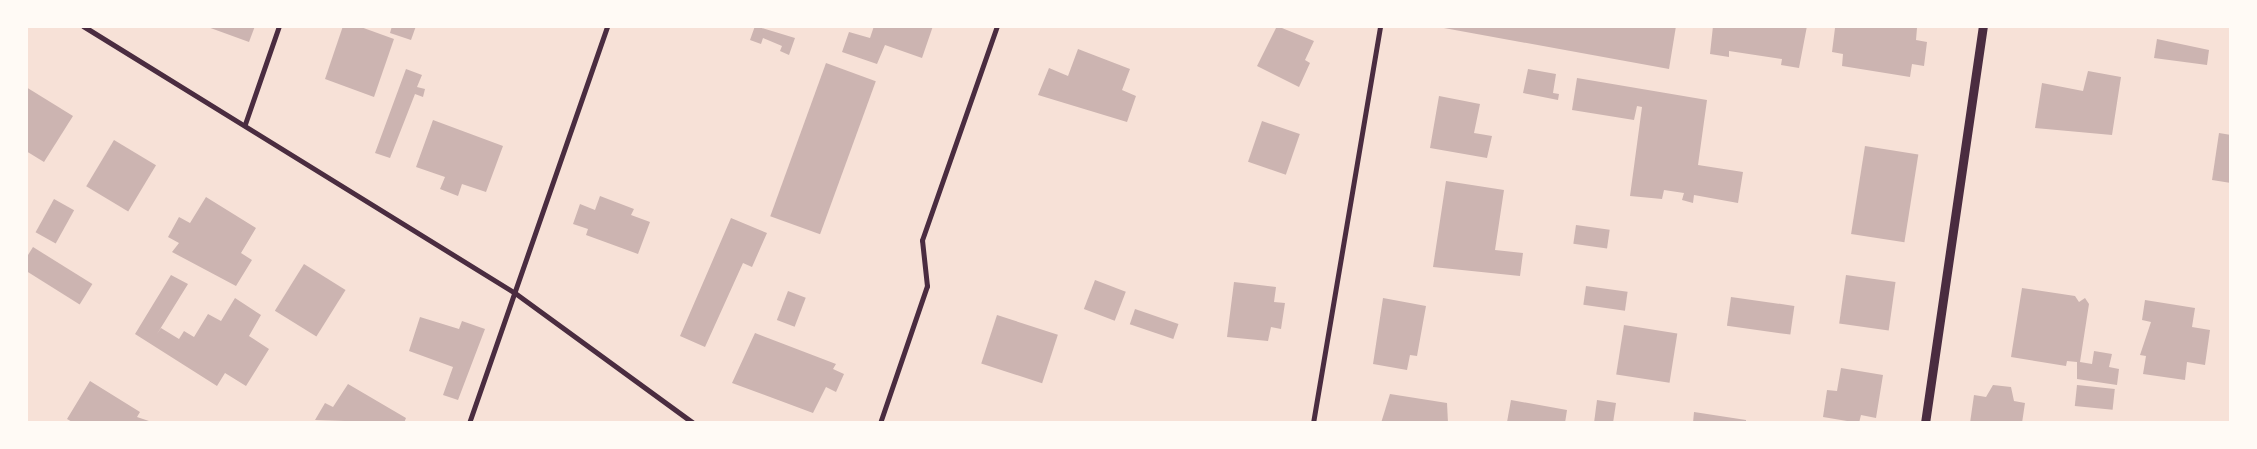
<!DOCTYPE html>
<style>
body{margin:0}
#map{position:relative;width:2257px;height:449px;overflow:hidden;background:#f7e1d7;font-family:Jost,sans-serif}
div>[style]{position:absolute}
.building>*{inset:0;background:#ccb4b1;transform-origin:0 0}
.minor>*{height:5px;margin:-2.5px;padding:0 2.5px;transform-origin:2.5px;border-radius:2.5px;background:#4a2c40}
.tertiary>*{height:9px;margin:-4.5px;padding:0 4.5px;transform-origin:4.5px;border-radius:4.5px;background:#4a2c40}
span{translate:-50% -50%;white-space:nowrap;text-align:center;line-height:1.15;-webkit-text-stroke:4.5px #fffaf5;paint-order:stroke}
.frame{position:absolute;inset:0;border:28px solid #fffaf5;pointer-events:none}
</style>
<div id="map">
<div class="building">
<div style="clip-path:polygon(205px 26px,255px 26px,249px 42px)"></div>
<div style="clip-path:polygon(343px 26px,358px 26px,394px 39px,374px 97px,325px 79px)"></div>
<div style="clip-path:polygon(392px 26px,416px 26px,411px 40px,390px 33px)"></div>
<div style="clip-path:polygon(755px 26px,795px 38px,789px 55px,780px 51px,782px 46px,763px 38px,761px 44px,750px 40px)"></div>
<div style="clip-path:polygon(874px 26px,933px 26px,922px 58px,885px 45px,877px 64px,842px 52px,849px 32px,870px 38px)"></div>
<div style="clip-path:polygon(1277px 26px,1314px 41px,1305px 60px,1310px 63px,1299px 87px,1257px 66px)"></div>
<div style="clip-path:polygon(1433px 26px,1676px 26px,1669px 69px)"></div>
<div style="clip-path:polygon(1713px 26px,1807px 26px,1799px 68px,1781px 65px,1782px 59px,1729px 51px,1729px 57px,1710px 54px)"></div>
<div style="clip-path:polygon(1847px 26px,1917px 28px,1916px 40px,1927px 42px,1924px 66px,1912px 64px,1910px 77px,1842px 66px,1843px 54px,1832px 52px,1835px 28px)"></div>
<div style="clip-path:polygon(2157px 39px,2209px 50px,2207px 65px,2154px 58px)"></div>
<div style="clip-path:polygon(1078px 49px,1130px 69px,1122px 90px,1136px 96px,1127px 122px,1038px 95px,1049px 68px,1068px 76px)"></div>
<div style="left:826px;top:63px;width:53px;height:163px;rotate:20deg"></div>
<div style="clip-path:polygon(406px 69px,422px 75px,417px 87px,425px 89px,423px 97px,415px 94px,390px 158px,375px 153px)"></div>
<div style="clip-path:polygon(1528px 69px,1556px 74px,1553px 93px,1559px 94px,1558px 100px,1523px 93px)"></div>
<div style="clip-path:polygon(2088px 71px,2121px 77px,2112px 135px,2035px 128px,2042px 83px,2083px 91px)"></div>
<div style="clip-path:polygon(1577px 78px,1707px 100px,1698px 165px,1743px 172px,1738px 203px,1694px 195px,1693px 203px,1682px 200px,1684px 193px,1664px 190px,1662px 199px,1630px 196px,1642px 107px,1637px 106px,1634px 120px,1572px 110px)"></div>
<div style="clip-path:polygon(26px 87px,73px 116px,44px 162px,26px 151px)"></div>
<div style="clip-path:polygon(1439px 96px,1480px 104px,1474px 133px,1492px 136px,1487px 158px,1430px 148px)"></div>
<div style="clip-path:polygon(433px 120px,503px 146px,486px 192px,462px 184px,458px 196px,440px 189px,445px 177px,416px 167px)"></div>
<div style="left:1262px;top:121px;width:40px;height:43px;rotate:19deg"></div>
<div style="clip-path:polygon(2219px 133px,2231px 135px,2231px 183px,2212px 180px)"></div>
<div style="left:114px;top:140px;width:49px;height:54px;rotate:31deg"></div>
<div style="left:1865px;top:146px;width:54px;height:89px;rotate:9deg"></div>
<div style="clip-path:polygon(1446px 181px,1504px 190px,1495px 250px,1523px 253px,1520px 276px,1433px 267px)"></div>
<div style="clip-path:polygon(600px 196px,634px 209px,631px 215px,650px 222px,638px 254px,586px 235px,588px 229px,573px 224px,580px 204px,595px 210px)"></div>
<div style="clip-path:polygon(206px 197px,256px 228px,241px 253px,252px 260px,236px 286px,172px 252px,179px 243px,168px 237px,179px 217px,190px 223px)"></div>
<div style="left:54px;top:199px;width:23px;height:38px;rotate:29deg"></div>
<div style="clip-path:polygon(731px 218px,767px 233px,752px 267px,743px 263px,705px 347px,680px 336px)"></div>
<div style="left:1576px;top:225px;width:34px;height:19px;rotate:8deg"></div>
<div style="left:33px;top:247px;width:70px;height:24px;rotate:32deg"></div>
<div style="left:304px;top:264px;width:49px;height:55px;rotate:32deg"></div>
<div style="clip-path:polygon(171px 275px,188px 284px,157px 334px,161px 328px,179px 339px,184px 331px,194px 337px,208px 314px,221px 321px,235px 298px,261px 315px,249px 336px,269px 349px,246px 386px,225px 373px,217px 386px,135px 334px)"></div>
<div style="left:1846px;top:275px;width:50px;height:49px;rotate:8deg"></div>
<div style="left:1095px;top:280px;width:33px;height:31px;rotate:21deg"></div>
<div style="clip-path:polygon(1234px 282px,1276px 287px,1274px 302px,1285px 303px,1281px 329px,1271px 327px,1268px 341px,1227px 337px)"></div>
<div style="left:1586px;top:286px;width:42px;height:19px;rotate:8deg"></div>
<div style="clip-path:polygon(2022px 288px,2075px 296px,2079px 302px,2085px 298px,2089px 304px,2080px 362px,2092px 364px,2094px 351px,2112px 354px,2109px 367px,2119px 369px,2117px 385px,2077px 379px,2077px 362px,2067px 361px,2066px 366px,2011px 357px)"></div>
<div style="left:788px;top:291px;width:19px;height:31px;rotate:21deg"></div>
<div style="left:1731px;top:297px;width:64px;height:29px;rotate:8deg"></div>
<div style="clip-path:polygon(1383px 298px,1426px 306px,1417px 356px,1410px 355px,1407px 370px,1373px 364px)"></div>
<div style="clip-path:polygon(2145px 300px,2195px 308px,2192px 327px,2210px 330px,2205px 365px,2187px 362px,2185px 380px,2143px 374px,2146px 356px,2140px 355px,2151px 322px,2142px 320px)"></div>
<div style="left:1135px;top:309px;width:46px;height:16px;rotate:19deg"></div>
<div style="left:997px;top:315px;width:64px;height:51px;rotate:18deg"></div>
<div style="clip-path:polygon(420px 317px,459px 329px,462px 321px,485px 329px,458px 400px,443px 395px,453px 367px,409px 351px)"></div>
<div style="left:1624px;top:325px;width:54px;height:50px;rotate:9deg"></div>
<div style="clip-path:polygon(755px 333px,836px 364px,833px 369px,844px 374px,836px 392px,826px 387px,813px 413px,732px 383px)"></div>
<div style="clip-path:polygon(1841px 368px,1883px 375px,1876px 418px,1861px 415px,1859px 423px,1823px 417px,1827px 390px,1837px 391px)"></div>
<div style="clip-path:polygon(90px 381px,140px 412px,137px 417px,155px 423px,74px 423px,67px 419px)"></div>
<div style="clip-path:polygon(348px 384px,406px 418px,404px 423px,315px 420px,325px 403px,333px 407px)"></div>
<div style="clip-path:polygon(1993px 385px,2011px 387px,2014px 401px,2025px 403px,2022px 423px,1970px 423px,1974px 395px,1986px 397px)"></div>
<div style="left:2077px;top:385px;width:38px;height:21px;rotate:6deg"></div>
<div style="clip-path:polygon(1390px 394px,1447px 403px,1448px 423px,1381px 423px)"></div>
<div style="clip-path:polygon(1511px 400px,1567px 410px,1565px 423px,1507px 422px)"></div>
<div style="clip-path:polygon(1597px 400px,1616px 403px,1613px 423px,1594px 423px)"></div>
<div style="clip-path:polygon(1694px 412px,1746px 420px,1746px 423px,1693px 423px)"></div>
</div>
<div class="minor">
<div style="left:83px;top:26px;width:508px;rotate:31.72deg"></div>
<div style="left:515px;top:293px;width:220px;rotate:36.1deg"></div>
<div style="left:245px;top:124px;width:104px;rotate:-70.9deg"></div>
<div style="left:469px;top:423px;width:420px;rotate:-70.8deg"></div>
<div style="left:880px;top:423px;width:145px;rotate:-71.1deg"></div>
<div style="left:927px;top:286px;width:46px;rotate:-96.2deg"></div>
<div style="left:922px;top:240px;width:227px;rotate:-70.7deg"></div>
<div style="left:1313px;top:423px;width:403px;rotate:-80.4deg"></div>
</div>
<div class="tertiary">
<div style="left:1925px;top:423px;width:401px;rotate:-81.7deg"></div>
</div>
<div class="frame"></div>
</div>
